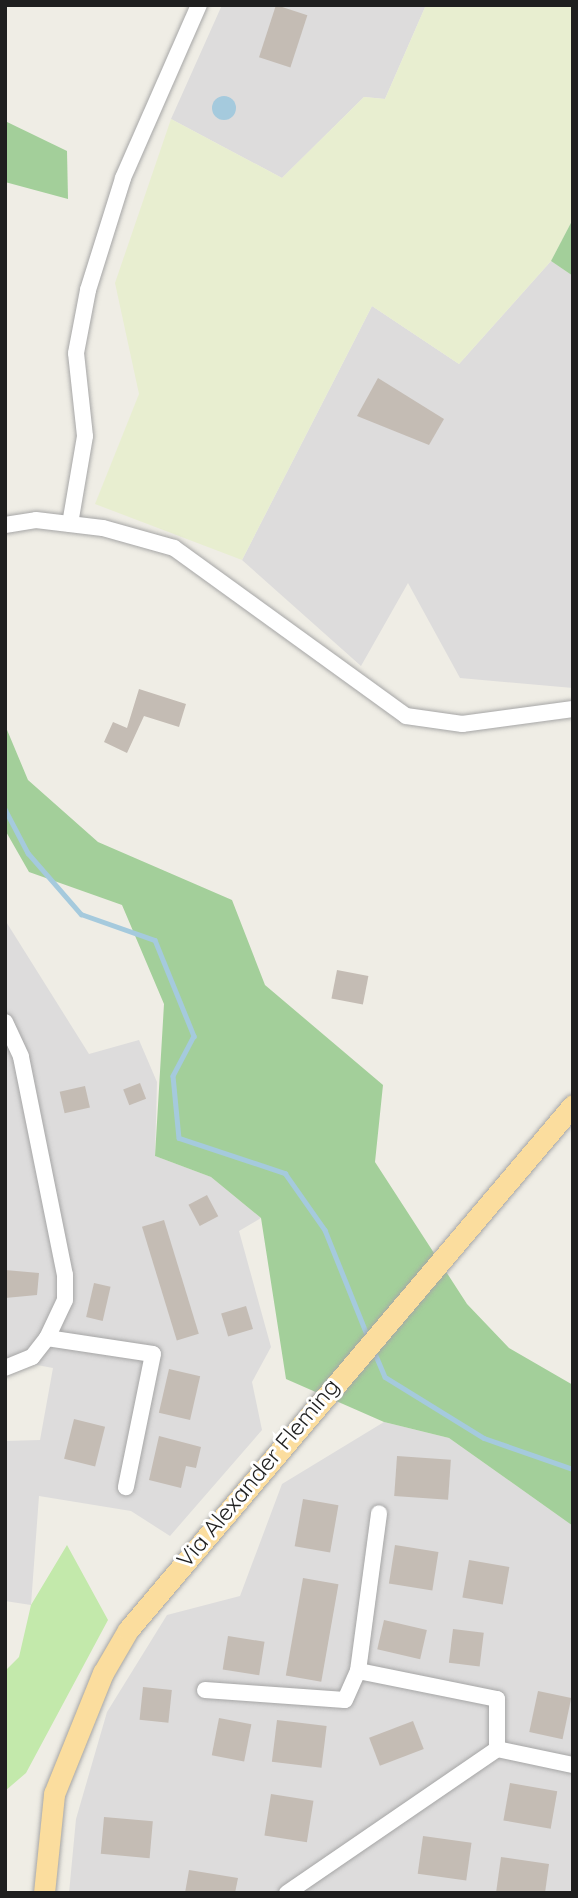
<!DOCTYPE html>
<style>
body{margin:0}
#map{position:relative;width:578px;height:1898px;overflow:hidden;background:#efede5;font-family:Quicksand,sans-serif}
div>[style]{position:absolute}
.residential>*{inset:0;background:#dddcdc}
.farmland>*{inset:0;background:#e8eed0}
.grass>*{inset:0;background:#c3e9ab}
.forest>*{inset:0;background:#a3cf9a}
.water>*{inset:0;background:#a5cadd}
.round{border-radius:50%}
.stream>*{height:4.5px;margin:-2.25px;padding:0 2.25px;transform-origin:2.25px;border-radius:2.25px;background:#a5cadd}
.building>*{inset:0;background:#c4bcb4;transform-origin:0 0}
.roads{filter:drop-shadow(0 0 2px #a6a6a6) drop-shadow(0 0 2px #a6a6a6)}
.minor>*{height:16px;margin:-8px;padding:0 8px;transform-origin:8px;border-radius:8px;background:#fff}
.major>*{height:21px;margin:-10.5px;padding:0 10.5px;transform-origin:10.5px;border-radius:10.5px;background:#fbdd9e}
span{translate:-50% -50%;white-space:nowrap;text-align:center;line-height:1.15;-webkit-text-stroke:6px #fff;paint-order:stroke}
.street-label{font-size:23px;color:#1f1f1f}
.frame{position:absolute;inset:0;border:7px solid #1f1f1f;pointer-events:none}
</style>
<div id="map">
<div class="residential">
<div style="clip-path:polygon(222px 5px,426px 5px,385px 99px,364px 97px,282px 178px,171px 119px)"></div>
<div style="clip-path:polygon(551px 261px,573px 276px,573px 688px,460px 678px,408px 583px,361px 666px,242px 560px,372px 306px,459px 364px)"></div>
<div style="clip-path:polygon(5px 920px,89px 1054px,139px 1040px,157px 1082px,155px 1156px,211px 1177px,261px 1218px,239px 1231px,271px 1347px,252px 1382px,262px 1430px,170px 1536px,131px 1511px,39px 1496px,31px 1605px,5px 1601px,5px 1441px,40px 1440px,53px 1368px,5px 1359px)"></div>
<div style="clip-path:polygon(384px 1422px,449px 1438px,573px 1526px,573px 1893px,69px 1893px,76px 1819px,107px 1712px,167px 1615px,240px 1596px,282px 1484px)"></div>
</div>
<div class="farmland">
<div style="clip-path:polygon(426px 5px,573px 5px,573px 219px,551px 261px,459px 364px,372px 306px,242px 560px,95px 504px,139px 394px,115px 283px,171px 119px,282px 178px,364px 97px,385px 99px)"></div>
</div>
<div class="grass">
<div style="clip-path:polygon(67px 1545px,108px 1620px,26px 1773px,5px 1791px,5px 1671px,19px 1657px,31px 1605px)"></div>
</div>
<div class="forest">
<div style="clip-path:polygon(5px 121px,67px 151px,68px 199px,5px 182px)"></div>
<div style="clip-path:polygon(573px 219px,573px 276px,551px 261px)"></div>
<div style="clip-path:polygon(5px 725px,28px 780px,98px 842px,232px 900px,265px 985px,383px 1085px,375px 1162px,467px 1304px,509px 1348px,573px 1385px,573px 1526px,449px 1438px,384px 1422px,286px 1379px,261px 1218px,211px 1177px,155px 1156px,164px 1004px,122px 905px,29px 872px,5px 830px)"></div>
</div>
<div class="water">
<div class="round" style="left:212px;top:96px;width:24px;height:24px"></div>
</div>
<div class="stream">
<div style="left:5px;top:809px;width:50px;rotate:62.4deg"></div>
<div style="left:28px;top:853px;width:81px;rotate:49deg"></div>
<div style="left:81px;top:914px;width:78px;rotate:19.4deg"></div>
<div style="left:155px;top:940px;width:104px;rotate:67.9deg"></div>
<div style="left:194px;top:1036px;width:45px;rotate:117.7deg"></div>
<div style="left:173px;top:1076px;width:62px;rotate:84.5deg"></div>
<div style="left:179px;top:1138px;width:112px;rotate:18.3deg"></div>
<div style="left:285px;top:1173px;width:70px;rotate:54.9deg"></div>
<div style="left:325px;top:1230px;width:115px;rotate:68.1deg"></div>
<div style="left:374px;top:1351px;width:28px;rotate:67deg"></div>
<div style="left:385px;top:1377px;width:116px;rotate:31.6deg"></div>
<div style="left:484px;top:1438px;width:94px;rotate:19.2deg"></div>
</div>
<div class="building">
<div style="left:276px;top:5px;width:33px;height:55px;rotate:18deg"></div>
<div style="clip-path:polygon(378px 378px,444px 419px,429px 445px,357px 416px)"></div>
<div style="clip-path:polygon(139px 689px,186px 704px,179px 727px,144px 716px,127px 753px,104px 742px,113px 722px,127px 728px)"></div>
<div style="left:337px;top:970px;width:32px;height:29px;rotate:11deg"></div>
<div style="left:140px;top:1083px;width:17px;height:18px;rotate:69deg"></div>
<div style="left:85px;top:1086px;width:22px;height:26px;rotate:77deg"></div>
<div style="left:207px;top:1195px;width:24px;height:21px;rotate:62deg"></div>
<div style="left:164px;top:1220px;width:119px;height:23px;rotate:73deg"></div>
<div style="clip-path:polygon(5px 1270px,39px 1273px,37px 1295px,5px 1298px)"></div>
<div style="left:94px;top:1283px;width:17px;height:35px;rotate:13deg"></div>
<div style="left:246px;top:1306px;width:24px;height:26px;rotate:73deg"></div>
<div style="left:169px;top:1369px;width:32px;height:45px;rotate:13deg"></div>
<div style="left:74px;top:1419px;width:32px;height:41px;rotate:14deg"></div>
<div style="clip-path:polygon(159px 1436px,201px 1447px,196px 1468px,186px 1466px,181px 1488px,149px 1480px)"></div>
<div style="left:397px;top:1456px;width:54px;height:40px;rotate:4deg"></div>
<div style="left:303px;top:1499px;width:36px;height:48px;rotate:10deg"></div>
<div style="left:395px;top:1545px;width:44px;height:39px;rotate:9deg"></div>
<div style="left:469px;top:1560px;width:41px;height:38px;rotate:10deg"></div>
<div style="left:303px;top:1578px;width:36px;height:99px;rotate:10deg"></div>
<div style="left:384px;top:1620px;width:44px;height:30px;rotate:13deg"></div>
<div style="left:453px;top:1629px;width:31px;height:34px;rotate:7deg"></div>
<div style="left:228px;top:1636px;width:37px;height:34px;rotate:9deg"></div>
<div style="left:143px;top:1687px;width:29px;height:33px;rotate:6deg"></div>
<div style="left:538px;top:1691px;width:34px;height:42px;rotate:12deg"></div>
<div style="left:219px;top:1718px;width:33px;height:38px;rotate:11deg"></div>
<div style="left:277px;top:1720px;width:50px;height:42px;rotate:7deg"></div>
<div style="left:413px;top:1721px;width:30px;height:47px;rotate:69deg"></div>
<div style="left:510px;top:1783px;width:48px;height:38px;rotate:10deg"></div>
<div style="left:271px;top:1794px;width:43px;height:42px;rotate:9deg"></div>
<div style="left:104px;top:1817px;width:49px;height:37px;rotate:5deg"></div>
<div style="left:423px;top:1836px;width:49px;height:38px;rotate:8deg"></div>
<div style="clip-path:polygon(501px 1857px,549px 1864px,545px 1893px,496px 1893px)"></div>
<div style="clip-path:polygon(189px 1870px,238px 1878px,235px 1893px,185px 1893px)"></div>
</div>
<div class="roads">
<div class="minor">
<div style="left:70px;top:524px;width:89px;rotate:-80.3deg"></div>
<div style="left:85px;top:436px;width:83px;rotate:-96.2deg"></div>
<div style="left:76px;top:353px;width:64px;rotate:-79.2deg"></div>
<div style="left:88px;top:290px;width:117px;rotate:-72.6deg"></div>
<div style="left:123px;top:178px;width:189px;rotate:-66.3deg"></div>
<div style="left:5px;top:525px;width:31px;rotate:-9deg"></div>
<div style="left:36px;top:520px;width:67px;rotate:6.8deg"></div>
<div style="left:103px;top:528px;width:74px;rotate:15.7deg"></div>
<div style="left:174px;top:548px;width:286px;rotate:35.9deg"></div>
<div style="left:406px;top:716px;width:57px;rotate:8.1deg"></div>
<div style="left:462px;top:724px;width:112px;rotate:-7.7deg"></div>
<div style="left:5px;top:1022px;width:38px;rotate:65deg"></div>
<div style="left:21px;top:1057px;width:222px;rotate:78.6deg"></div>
<div style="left:65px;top:1275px;width:25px;rotate:90deg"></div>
<div style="left:65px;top:1300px;width:42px;rotate:115.3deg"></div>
<div style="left:47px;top:1338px;width:24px;rotate:128deg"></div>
<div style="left:32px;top:1357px;width:29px;rotate:158deg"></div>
<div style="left:47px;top:1338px;width:107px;rotate:8.6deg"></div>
<div style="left:153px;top:1354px;width:136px;rotate:101.5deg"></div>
<div style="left:205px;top:1690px;width:140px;rotate:4.1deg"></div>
<div style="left:345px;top:1700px;width:32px;rotate:-66deg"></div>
<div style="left:358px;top:1671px;width:159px;rotate:-82.4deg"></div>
<div style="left:497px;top:1749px;width:78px;rotate:11.9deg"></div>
<div style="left:287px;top:1893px;width:255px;rotate:-34.4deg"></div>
<div style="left:497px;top:1749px;width:50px;rotate:-90deg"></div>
<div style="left:497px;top:1699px;width:142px;rotate:-168.6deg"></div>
</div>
<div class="major">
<div style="left:44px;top:1893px;width:100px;rotate:-84.2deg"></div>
<div style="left:54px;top:1794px;width:131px;rotate:-68deg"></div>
<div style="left:103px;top:1673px;width:50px;rotate:-59.8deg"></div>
<div style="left:128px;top:1630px;width:688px;rotate:-49.71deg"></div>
</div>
</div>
<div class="street-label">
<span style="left:258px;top:1473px;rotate:-50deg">Via Alexander Fleming</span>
</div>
<div class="frame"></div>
</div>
